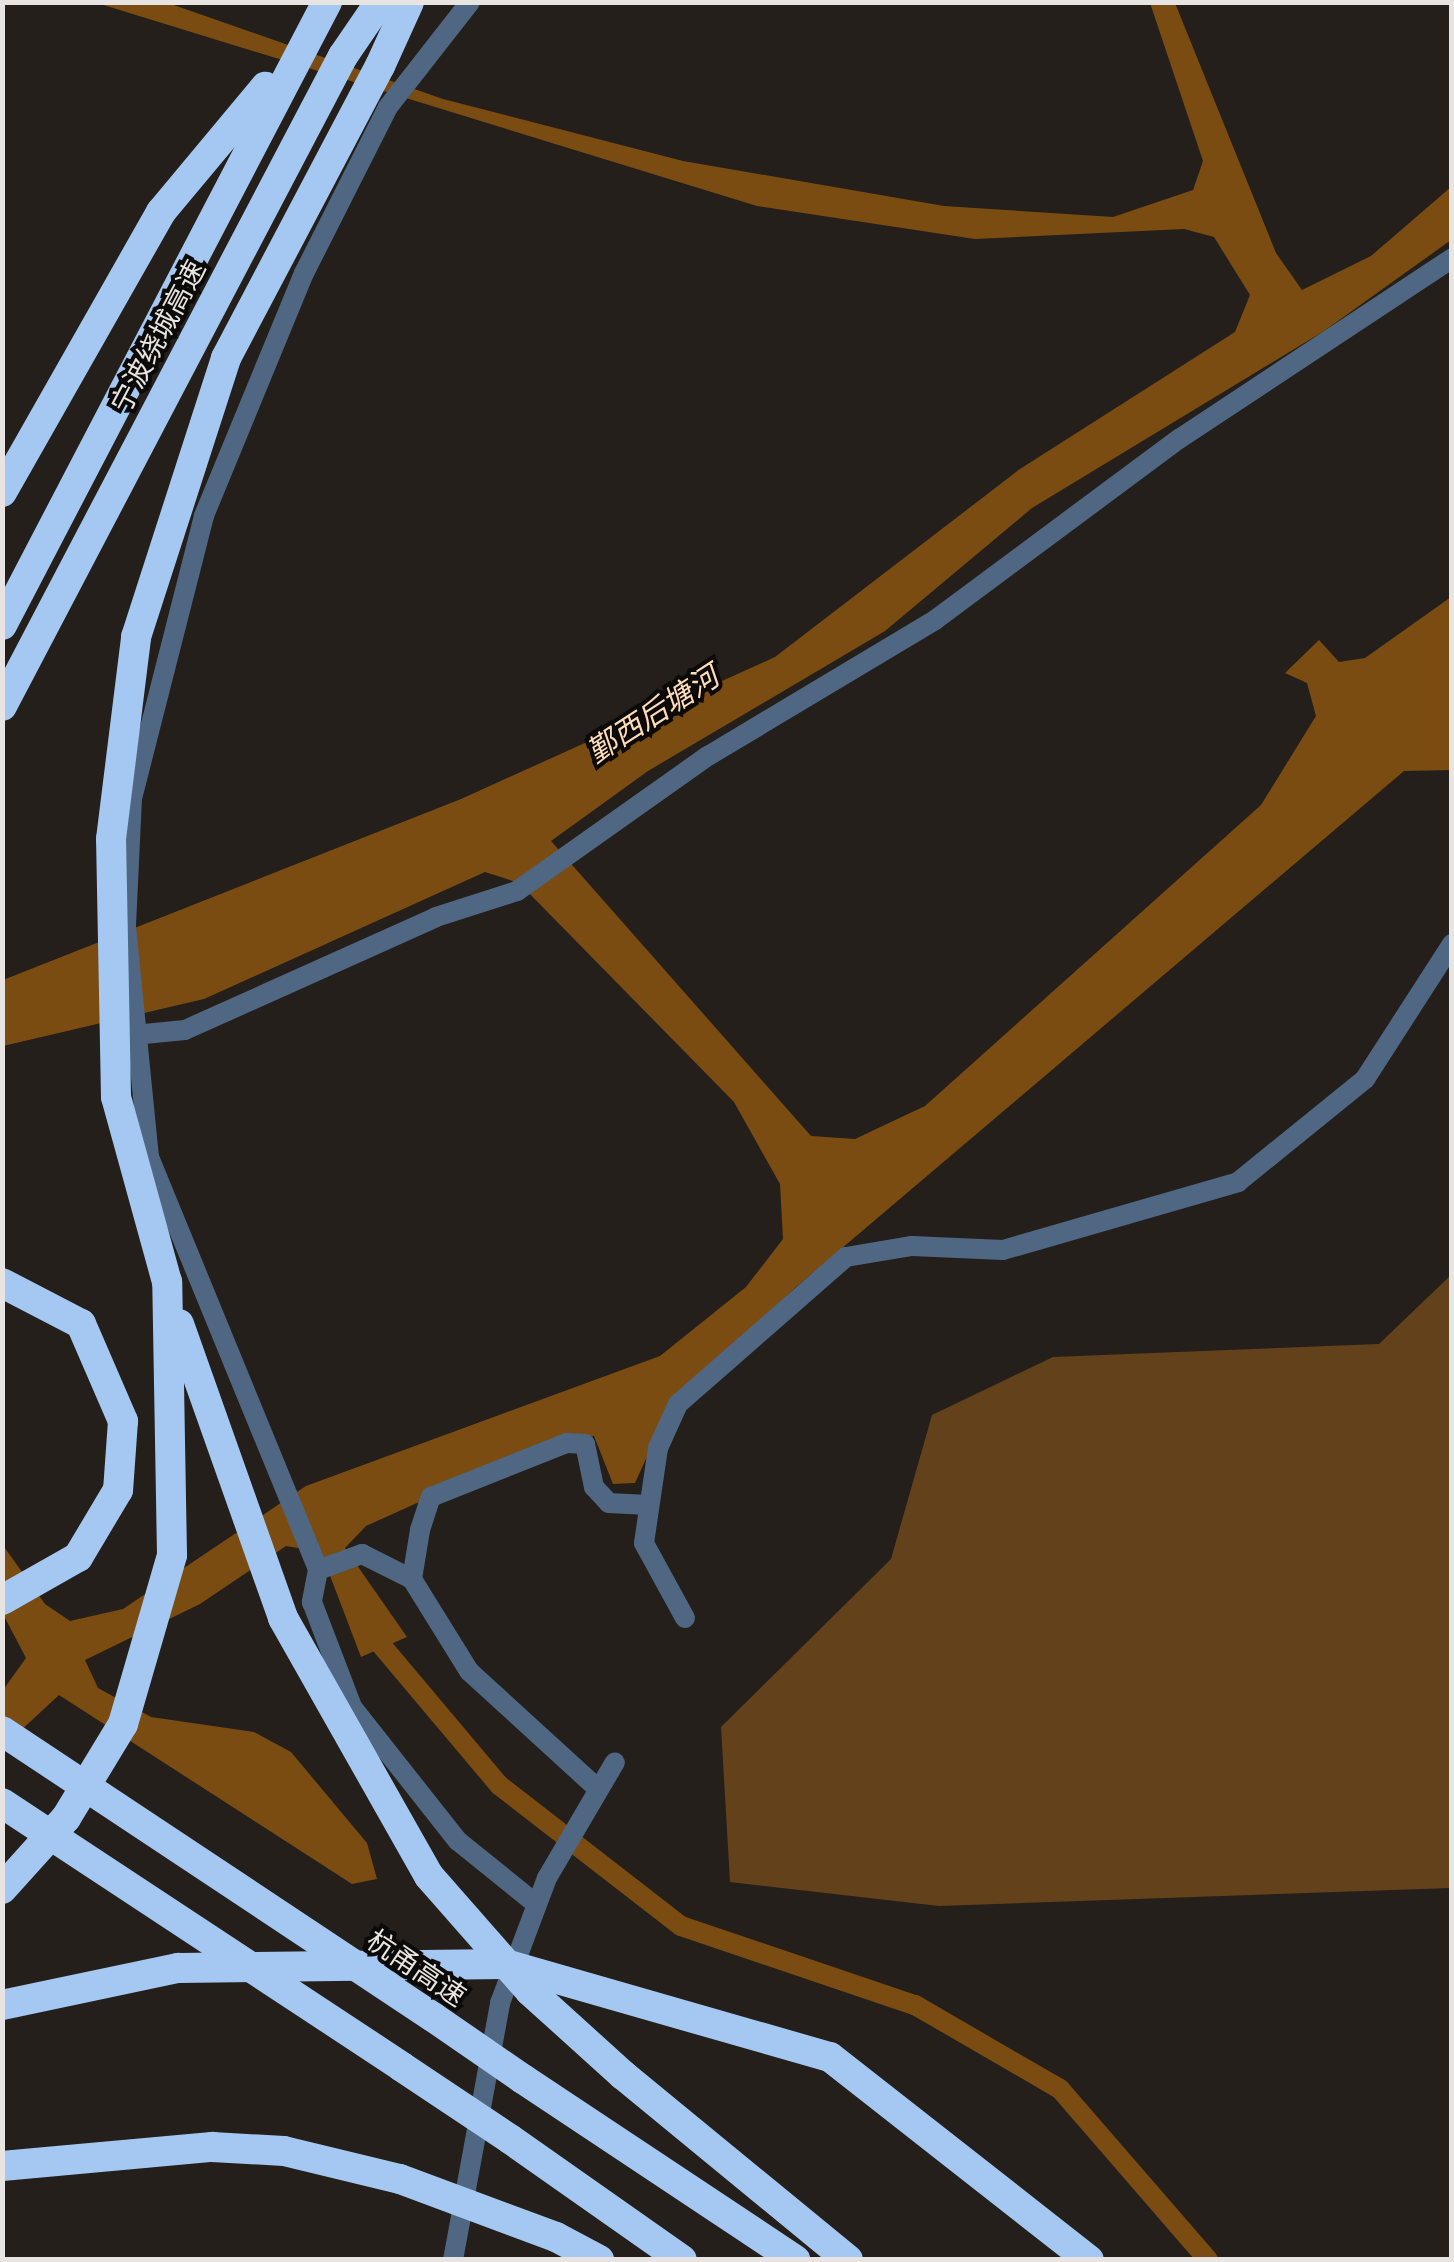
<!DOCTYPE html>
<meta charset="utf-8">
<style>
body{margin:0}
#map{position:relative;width:1454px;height:2262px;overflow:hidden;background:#241f1b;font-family:"Playfair Display","Noto Sans SC",serif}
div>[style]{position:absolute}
.forest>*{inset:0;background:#62411b}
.water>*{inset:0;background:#7a4c11}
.canal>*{height:20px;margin:-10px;padding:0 10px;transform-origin:10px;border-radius:10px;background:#7a4c11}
.street>*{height:20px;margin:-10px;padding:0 10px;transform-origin:10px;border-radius:10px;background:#4f6782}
.highway>*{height:30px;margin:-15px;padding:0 15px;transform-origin:15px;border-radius:15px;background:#a4c8f1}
.highway-bridge>*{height:30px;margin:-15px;padding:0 15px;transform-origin:15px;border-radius:15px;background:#a4c8f1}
span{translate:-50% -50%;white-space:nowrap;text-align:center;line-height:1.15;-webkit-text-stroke:8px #0c0a08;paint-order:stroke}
.street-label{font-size:28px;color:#e8e4e1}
.water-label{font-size:30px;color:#fedcba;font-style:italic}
.frame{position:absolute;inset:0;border:5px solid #e8e4e1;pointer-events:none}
</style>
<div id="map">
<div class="forest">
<div style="clip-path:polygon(1451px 1275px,1451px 1888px,939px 1906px,730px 1882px,721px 1727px,891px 1559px,932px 1415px,1053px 1357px,1379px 1344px)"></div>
</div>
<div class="water">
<div style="clip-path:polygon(97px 3px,168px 3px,443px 99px,683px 161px,944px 206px,1113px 217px,1193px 190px,1203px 161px,1150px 3px,1175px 3px,1276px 253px,1302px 290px,1371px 256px,1451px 187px,1451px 240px,1324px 331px,1032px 508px,885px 631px,648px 771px,551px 841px,811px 1136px,855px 1139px,925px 1106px,1261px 805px,1316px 716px,1307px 683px,1285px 673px,1319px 640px,1339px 662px,1365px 658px,1451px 597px,1451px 770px,1404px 771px,795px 1288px,670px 1406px,635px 1483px,613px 1484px,594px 1436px,543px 1446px,366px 1526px,345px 1548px,407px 1637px,361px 1657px,321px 1552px,286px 1546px,200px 1604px,85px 1660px,98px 1688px,151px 1717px,254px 1732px,291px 1752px,367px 1843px,377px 1879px,352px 1884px,59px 1695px,3px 1747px,3px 1690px,26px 1658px,3px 1614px,2px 1544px,45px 1604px,70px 1621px,123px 1609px,306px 1486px,660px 1356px,746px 1287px,783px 1239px,780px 1184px,734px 1102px,519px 883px,485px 872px,204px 999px,3px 1046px,3px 980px,461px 799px,775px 657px,1020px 469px,1235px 332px,1250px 295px,1214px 237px,1184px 229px,975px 239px,757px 206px)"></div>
</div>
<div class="canal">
<div style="left:366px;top:1627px;width:207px;rotate:49.9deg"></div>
<div style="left:499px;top:1785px;width:230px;rotate:37.8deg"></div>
<div style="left:681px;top:1926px;width:247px;rotate:18.7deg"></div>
<div style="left:915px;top:2005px;width:168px;rotate:30.1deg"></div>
<div style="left:1060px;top:2089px;width:226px;rotate:49.1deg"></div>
</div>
<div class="street">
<div style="left:470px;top:2px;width:133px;rotate:128deg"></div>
<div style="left:388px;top:107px;width:186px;rotate:116.8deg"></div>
<div style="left:304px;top:273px;width:263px;rotate:112.4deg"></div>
<div style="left:204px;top:516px;width:291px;rotate:104.3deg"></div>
<div style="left:132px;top:798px;width:129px;rotate:92.7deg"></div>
<div style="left:126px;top:927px;width:231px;rotate:84.3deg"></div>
<div style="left:149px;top:1157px;width:446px;rotate:67.7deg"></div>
<div style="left:318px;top:1570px;width:33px;rotate:101deg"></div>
<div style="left:312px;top:1602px;width:112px;rotate:69.1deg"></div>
<div style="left:352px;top:1707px;width:171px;rotate:51.7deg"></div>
<div style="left:458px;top:1841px;width:100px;rotate:38.9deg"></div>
<div style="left:134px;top:1035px;width:51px;rotate:-5.6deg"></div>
<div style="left:185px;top:1030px;width:275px;rotate:-24.2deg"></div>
<div style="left:436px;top:917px;width:85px;rotate:-17.8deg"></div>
<div style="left:517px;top:891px;width:234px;rotate:-35.3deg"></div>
<div style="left:708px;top:756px;width:265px;rotate:-30.9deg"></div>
<div style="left:935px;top:620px;width:304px;rotate:-36.6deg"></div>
<div style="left:1179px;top:439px;width:328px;rotate:-33.5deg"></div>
<div style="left:318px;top:1570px;width:47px;rotate:-20deg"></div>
<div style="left:362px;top:1554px;width:56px;rotate:26.6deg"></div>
<div style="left:685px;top:1618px;width:85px;rotate:-118.7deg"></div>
<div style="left:644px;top:1543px;width:96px;rotate:-81.6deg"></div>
<div style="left:658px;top:1448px;width:48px;rotate:-65.6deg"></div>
<div style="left:678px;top:1404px;width:223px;rotate:-41.2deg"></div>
<div style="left:846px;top:1257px;width:67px;rotate:-9.5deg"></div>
<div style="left:912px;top:1246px;width:91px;rotate:2.5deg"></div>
<div style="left:1003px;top:1250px;width:245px;rotate:-16.1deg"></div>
<div style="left:1238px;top:1182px;width:164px;rotate:-39deg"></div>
<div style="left:1365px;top:1079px;width:161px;rotate:-57.2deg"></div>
<div style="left:597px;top:1788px;width:173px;rotate:-137.6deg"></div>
<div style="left:469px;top:1671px;width:108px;rotate:-121.8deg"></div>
<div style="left:412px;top:1579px;width:50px;rotate:-80.7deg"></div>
<div style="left:420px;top:1530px;width:35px;rotate:-72deg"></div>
<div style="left:431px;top:1497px;width:146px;rotate:-21.7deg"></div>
<div style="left:567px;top:1443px;width:18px;rotate:3deg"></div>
<div style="left:585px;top:1444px;width:44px;rotate:78.2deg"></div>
<div style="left:594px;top:1487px;width:22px;rotate:47deg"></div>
<div style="left:609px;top:1503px;width:39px;rotate:3deg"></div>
<div style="left:453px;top:2260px;width:261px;rotate:-79.6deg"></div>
<div style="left:500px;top:2003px;width:134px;rotate:-69.4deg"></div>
<div style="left:547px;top:1878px;width:134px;rotate:-59.6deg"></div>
</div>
<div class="highway">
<div style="left:380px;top:66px;width:70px;rotate:-65.6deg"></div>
<div style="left:2px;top:492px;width:322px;rotate:-60.4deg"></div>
<div style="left:161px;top:212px;width:163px;rotate:-50.2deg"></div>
<div style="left:2px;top:625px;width:703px;rotate:-62.45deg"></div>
<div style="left:2px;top:706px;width:734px;rotate:-62.32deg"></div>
<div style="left:343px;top:56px;width:65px;rotate:-55.6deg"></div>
<div style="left:2px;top:1283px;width:89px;rotate:27.4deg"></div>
<div style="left:81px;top:1324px;width:106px;rotate:66.6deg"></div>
<div style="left:123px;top:1421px;width:69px;rotate:94.1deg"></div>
<div style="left:118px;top:1490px;width:78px;rotate:120.8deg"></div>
<div style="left:78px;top:1557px;width:87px;rotate:150.5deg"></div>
<div style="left:2px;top:1731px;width:517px;rotate:33.57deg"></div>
<div style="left:2px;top:1803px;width:479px;rotate:33.4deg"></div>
<div style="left:623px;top:2075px;width:291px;rotate:39.4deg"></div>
<div style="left:523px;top:2079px;width:327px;rotate:33.6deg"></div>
<div style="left:510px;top:2139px;width:210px;rotate:35.1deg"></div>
<div style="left:2px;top:2166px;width:211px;rotate:-5.2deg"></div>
<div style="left:212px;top:2147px;width:72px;rotate:3.2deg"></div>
<div style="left:284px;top:2151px;width:119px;rotate:13.6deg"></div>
<div style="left:556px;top:2237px;width:49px;rotate:28.1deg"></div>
</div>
<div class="highway-bridge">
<div style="left:179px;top:1324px;width:312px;rotate:70.5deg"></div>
<div style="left:283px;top:1618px;width:296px;rotate:60.5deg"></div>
<div style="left:429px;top:1876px;width:153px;rotate:48.7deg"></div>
<div style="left:530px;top:1991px;width:125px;rotate:42.1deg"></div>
<div style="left:2px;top:1889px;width:96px;rotate:-48deg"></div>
<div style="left:66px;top:1818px;width:110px;rotate:-58.8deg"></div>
<div style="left:123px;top:1724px;width:176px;rotate:-73.8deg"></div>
<div style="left:172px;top:1555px;width:273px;rotate:-91deg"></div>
<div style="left:167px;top:1282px;width:192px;rotate:-105.4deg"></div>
<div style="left:116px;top:1097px;width:258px;rotate:-91.1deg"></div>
<div style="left:111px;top:839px;width:204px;rotate:-82.9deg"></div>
<div style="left:136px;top:637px;width:293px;rotate:-72.1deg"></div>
<div style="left:226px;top:358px;width:330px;rotate:-62.2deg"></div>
<div style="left:2px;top:2005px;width:180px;rotate:-11.9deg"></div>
<div style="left:178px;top:1968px;width:327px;rotate:-0.7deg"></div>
<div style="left:505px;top:1964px;width:338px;rotate:16deg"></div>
<div style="left:830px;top:2057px;width:329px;rotate:38.1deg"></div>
<div style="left:433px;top:2017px;width:109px;rotate:34.6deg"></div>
<div style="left:402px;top:2067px;width:130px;rotate:33.7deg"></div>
<div style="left:400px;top:2179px;width:166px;rotate:20.4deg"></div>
</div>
<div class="street-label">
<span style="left:157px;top:336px;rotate:-62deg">宁波绕城高速</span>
<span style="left:417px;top:1967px;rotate:34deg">杭甬高速</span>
</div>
<div class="water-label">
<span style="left:652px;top:713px;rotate:-33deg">鄞西后塘河</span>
</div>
<div class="frame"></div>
</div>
